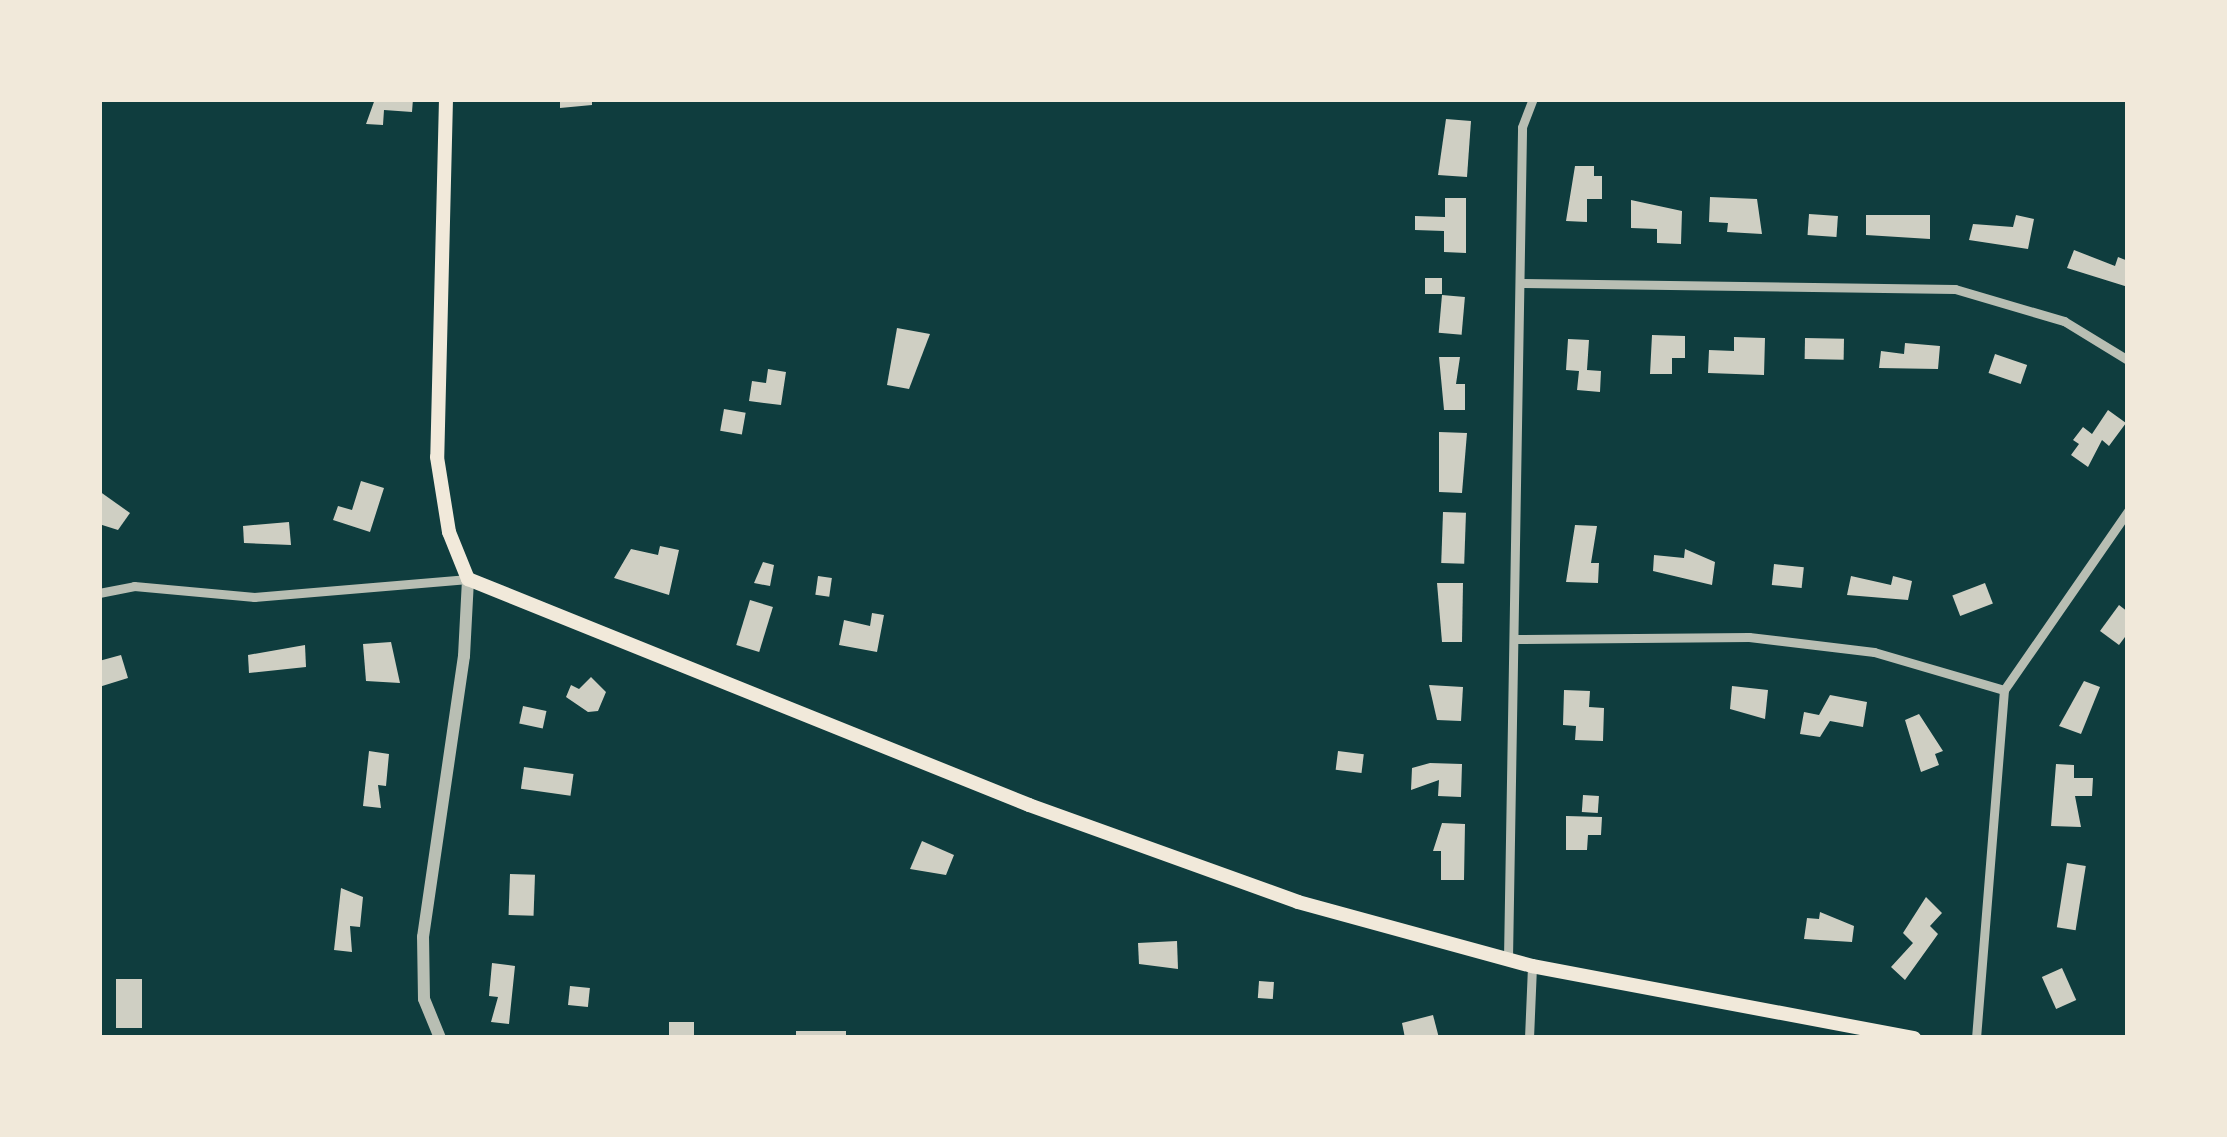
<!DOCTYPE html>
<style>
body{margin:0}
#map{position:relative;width:2227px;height:1137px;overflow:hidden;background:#0f3d3e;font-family:Raleway,sans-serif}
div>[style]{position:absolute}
.building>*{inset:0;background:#cfcfc3;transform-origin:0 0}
.minor>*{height:9px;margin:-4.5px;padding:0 4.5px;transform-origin:4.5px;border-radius:4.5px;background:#b8beb3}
.tertiary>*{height:12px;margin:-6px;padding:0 6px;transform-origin:6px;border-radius:6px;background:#b8beb3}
.secondary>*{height:14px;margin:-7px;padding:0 7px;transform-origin:7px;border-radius:7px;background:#f1e9da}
span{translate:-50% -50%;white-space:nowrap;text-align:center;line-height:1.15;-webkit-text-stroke:12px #f1e9da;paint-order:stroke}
.frame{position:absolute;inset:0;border:102px solid #f1e9da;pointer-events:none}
</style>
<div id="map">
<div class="building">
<div style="clip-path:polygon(375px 99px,413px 99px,412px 112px,384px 110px,383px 125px,366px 124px)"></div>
<div style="clip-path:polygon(560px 99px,592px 99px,592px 105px,560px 108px)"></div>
<div style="clip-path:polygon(1446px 119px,1471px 121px,1467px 177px,1438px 175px)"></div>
<div style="clip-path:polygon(1575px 166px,1594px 166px,1594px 176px,1602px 176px,1602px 199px,1587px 199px,1587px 222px,1566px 221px)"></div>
<div style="clip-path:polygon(1710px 197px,1757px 199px,1762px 234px,1727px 232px,1728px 223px,1709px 222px)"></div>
<div style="clip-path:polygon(1445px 198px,1466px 198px,1466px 253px,1444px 252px,1444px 231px,1415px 230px,1415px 216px,1445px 217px)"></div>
<div style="clip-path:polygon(1631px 200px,1682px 211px,1681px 244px,1657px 243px,1657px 229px,1631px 228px)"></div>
<div style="left:1809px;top:214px;width:29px;height:21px;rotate:4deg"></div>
<div style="clip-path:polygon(1866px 215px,1930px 215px,1930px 239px,1866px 235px)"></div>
<div style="clip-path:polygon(2016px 215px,2034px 219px,2028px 249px,1969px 240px,1973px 224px,2013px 227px)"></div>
<div style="clip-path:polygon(2074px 250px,2115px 266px,2118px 257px,2128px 261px,2128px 287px,2067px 268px)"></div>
<div style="left:1425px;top:278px;width:17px;height:16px"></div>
<div style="left:1442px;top:295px;width:23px;height:38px;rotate:5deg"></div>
<div style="clip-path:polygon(897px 328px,930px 334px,909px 389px,887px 385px)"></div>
<div style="clip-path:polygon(1652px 335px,1685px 336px,1685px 358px,1672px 358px,1672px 374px,1650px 374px)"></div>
<div style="clip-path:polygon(1734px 337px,1765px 338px,1764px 375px,1708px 373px,1709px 350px,1734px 351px)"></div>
<div style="left:1805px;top:338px;width:39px;height:21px;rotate:1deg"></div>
<div style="clip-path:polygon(1568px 339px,1589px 340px,1587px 370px,1601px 371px,1600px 392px,1577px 390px,1579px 371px,1566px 370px)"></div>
<div style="clip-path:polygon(1905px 343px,1940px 346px,1938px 369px,1879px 368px,1881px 351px,1904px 354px)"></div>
<div style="left:1995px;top:354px;width:34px;height:20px;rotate:19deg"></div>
<div style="clip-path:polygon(1439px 357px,1460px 357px,1456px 384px,1465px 384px,1465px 410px,1444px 410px)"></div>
<div style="clip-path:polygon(768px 369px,786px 372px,781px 405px,749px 401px,752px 381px,766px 383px)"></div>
<div style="left:724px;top:409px;width:22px;height:22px;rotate:10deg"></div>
<div style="clip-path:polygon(2108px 410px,2126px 423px,2109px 446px,2102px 440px,2088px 467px,2071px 455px,2079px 444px,2073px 440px,2083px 427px,2092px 434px)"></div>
<div style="clip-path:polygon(1439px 432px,1467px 433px,1462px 493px,1439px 492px)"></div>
<div style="clip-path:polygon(361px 481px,384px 488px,370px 532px,333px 520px,338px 506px,352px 510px)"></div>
<div style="clip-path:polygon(99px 491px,130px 513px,118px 530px,99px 524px)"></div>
<div style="left:1443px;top:512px;width:23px;height:51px;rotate:2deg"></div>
<div style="clip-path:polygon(289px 522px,291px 545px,244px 543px,243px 526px)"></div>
<div style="clip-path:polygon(1575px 525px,1597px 526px,1591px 563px,1599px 563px,1598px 583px,1566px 582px)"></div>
<div style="clip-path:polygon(660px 546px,679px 550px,669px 595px,614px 578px,631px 549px,658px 555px)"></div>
<div style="clip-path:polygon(1685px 549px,1715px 562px,1712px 585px,1653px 571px,1654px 555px,1684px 558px)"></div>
<div style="clip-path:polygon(763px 562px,774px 565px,770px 586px,754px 583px)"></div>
<div style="left:1774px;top:564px;width:30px;height:21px;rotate:6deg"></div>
<div style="left:818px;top:576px;width:14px;height:19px;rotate:8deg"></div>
<div style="clip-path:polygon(1851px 576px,1891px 585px,1893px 576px,1912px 581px,1908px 600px,1847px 595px)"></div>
<div style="clip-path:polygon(1437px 583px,1463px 583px,1462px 642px,1442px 642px)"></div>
<div style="left:1985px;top:583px;width:22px;height:35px;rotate:69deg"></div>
<div style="left:750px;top:600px;width:24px;height:47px;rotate:17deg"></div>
<div style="clip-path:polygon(2119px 605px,2128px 612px,2128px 633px,2119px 645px,2100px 631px)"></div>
<div style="clip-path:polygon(872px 613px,884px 615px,877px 652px,839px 645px,844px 620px,870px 626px)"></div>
<div style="clip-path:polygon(391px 642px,400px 683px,366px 681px,363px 644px)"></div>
<div style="clip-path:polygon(305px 645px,306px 667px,249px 673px,248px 655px)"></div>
<div style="clip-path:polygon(121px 655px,128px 678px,99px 687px,99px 661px)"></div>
<div style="clip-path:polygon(591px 677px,606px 692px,598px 711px,588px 712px,566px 697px,571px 685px,579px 689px)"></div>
<div style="clip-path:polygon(2084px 681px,2100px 687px,2081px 734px,2059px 726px)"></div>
<div style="clip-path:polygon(1429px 685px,1463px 687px,1461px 721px,1437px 720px)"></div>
<div style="clip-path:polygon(1732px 686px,1768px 690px,1765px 719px,1730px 709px)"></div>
<div style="clip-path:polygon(1564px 690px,1590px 691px,1589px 707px,1604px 708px,1603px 741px,1575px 740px,1576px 726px,1563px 725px)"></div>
<div style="clip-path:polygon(1830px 695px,1867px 702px,1863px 727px,1830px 721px,1820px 737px,1800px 734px,1804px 712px,1819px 715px)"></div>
<div style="left:523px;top:706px;width:24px;height:18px;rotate:12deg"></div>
<div style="clip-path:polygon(1919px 714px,1943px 751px,1935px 754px,1939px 765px,1921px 772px,1905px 720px)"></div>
<div style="clip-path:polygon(369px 751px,389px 754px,386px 786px,378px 785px,381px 808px,363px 806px)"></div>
<div style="left:1338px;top:751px;width:26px;height:19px;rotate:7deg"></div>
<div style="clip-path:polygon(1430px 763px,1462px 764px,1461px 797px,1438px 796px,1439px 780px,1411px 790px,1412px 768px)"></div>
<div style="clip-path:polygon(2056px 764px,2074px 765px,2074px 778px,2093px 778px,2092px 796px,2075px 796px,2081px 827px,2051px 826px)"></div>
<div style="left:524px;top:767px;width:50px;height:22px;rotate:8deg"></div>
<div style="left:1583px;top:795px;width:16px;height:17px;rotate:4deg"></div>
<div style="clip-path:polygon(1566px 816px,1602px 817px,1601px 835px,1588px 835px,1587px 850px,1566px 850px)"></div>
<div style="clip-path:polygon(1442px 823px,1465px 824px,1464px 880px,1441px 880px,1441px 851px,1433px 851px)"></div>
<div style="clip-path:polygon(922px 841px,954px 855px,946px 875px,910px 869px)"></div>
<div style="left:2067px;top:863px;width:19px;height:65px;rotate:9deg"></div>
<div style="left:510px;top:874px;width:25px;height:41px;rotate:2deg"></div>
<div style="clip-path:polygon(341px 888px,363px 897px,360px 927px,350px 926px,352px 952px,334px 950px)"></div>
<div style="clip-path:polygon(1926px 897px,1942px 913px,1930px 926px,1938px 934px,1905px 980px,1891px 967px,1913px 943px,1903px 933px)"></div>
<div style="clip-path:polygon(1820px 912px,1854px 926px,1852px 942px,1804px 939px,1807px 918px,1819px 919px)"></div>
<div style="clip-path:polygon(1177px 941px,1178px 969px,1139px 964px,1138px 943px)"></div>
<div style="clip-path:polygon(492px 963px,515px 966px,509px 1024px,491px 1022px,498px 997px,489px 996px)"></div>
<div style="left:2062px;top:968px;width:35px;height:22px;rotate:66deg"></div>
<div style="left:116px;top:979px;width:26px;height:49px"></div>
<div style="left:1259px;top:981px;width:15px;height:17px;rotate:4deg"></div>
<div style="left:570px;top:986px;width:20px;height:19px;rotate:6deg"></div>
<div style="clip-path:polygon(1433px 1015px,1439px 1038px,1405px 1038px,1402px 1023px)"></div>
<div style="left:669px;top:1022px;width:25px;height:16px"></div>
<div style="left:796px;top:1031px;width:50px;height:7px"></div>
</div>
<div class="minor">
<div style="left:1520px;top:283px;width:435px;rotate:0.8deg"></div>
<div style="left:1955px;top:289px;width:114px;rotate:16.4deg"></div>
<div style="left:2064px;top:321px;width:75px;rotate:31.4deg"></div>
<div style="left:99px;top:593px;width:36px;rotate:-11deg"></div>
<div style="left:134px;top:586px;width:121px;rotate:5.2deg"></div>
<div style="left:254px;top:597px;width:215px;rotate:-4.8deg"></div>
<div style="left:1516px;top:639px;width:233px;rotate:-0.5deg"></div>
<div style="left:1749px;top:637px;width:126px;rotate:6.8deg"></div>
<div style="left:1874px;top:652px;width:135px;rotate:16.3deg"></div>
<div style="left:1508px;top:958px;width:831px;rotate:-89.03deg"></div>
<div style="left:1522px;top:127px;width:30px;rotate:-69deg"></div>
<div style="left:1529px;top:1038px;width:72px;rotate:-87.6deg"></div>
<div style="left:1976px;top:1038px;width:349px;rotate:-85.4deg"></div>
<div style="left:2004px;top:690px;width:218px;rotate:-55.3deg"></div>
</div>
<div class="tertiary">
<div style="left:440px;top:1038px;width:42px;rotate:-112.3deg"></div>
<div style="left:424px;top:999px;width:62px;rotate:-90.9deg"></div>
<div style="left:423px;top:937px;width:284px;rotate:-81.7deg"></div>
<div style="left:464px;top:656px;width:77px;rotate:-87deg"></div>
</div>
<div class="secondary">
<div style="left:446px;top:99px;width:358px;rotate:91.4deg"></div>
<div style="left:437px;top:457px;width:76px;rotate:80.9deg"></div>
<div style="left:449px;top:532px;width:51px;rotate:68deg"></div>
<div style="left:468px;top:579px;width:605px;rotate:21.94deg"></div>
<div style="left:1029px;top:805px;width:286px;rotate:19.8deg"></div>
<div style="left:1298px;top:902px;width:243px;rotate:15.3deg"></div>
<div style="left:1532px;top:966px;width:389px;rotate:10.7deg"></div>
</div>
<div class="frame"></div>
</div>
